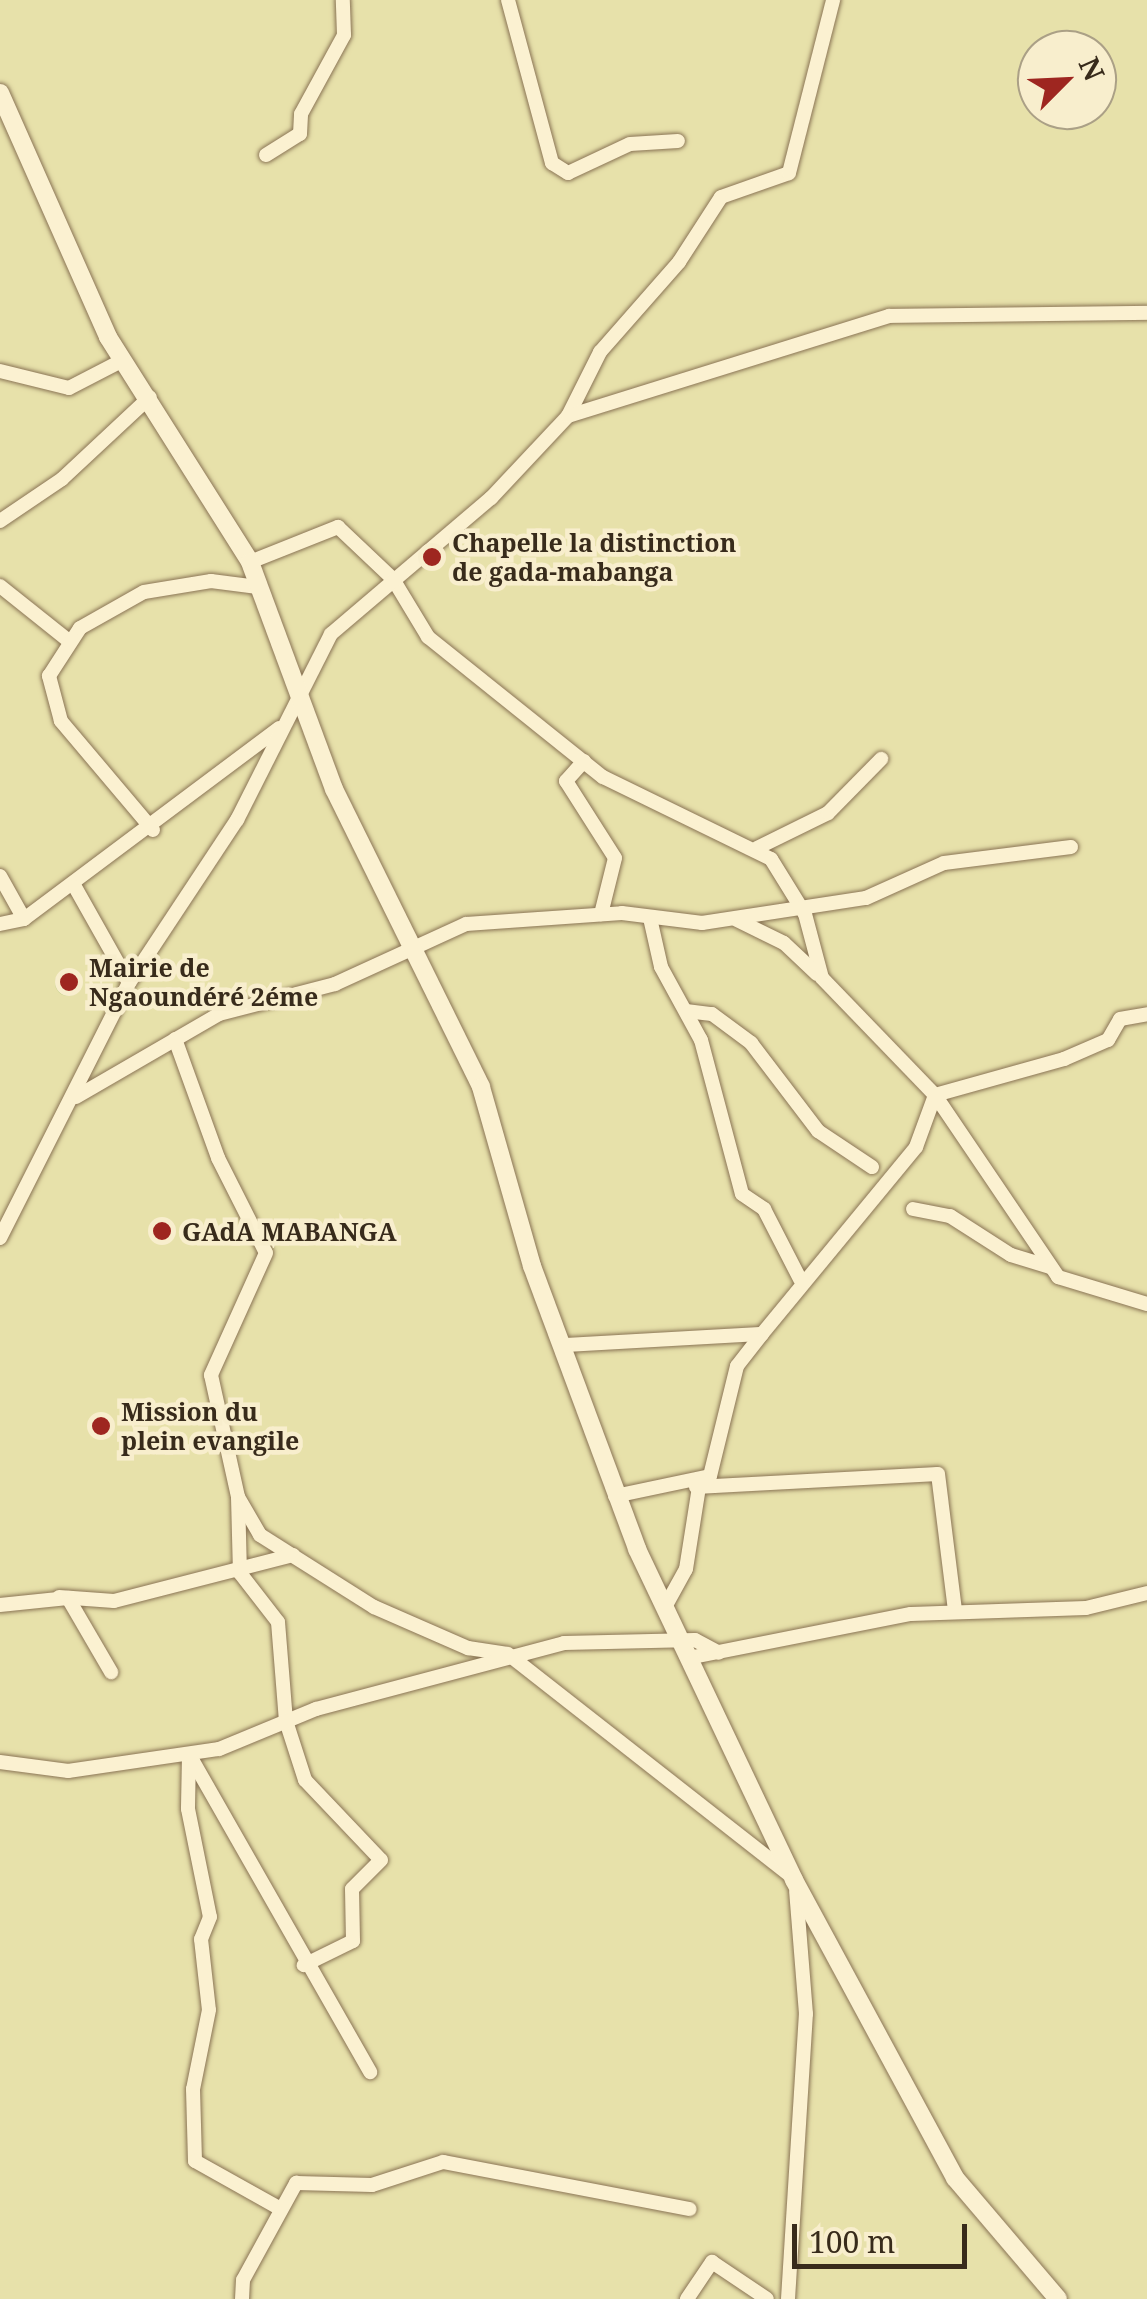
<!DOCTYPE html>
<meta charset="utf-8">
<style>
body{margin:0}
#map{position:relative;width:1147px;height:2299px;overflow:hidden;background:#f1e5bd;font-family:"Noto Serif",serif}
div>[style]{position:absolute}
.farmland>*{inset:0;background:#e7e1aa}
.green>*{inset:0;background:#c5d090}
.round{border-radius:50%}
.roads{filter:drop-shadow(0 0 2px #8a7455) drop-shadow(0 0 2px #8a7455)}
.minor>*{height:14px;margin:-7px;padding:0 7px;transform-origin:7px;border-radius:7px;background:#fbf1d1}
.tertiary>*{height:18px;margin:-9px;padding:0 9px;transform-origin:9px;border-radius:9px;background:#fbf1d1}
.dots>*{width:28px;height:28px;translate:-50% -50%;box-sizing:border-box;border:5px solid #f8eecd;border-radius:50%}
span{translate:-50% -50%;white-space:nowrap;text-align:center;line-height:1.15;-webkit-text-stroke:9px #f8eecd;paint-order:stroke}
.poi-label{font-size:25px;color:#382b1b;font-weight:700}
.left{translate:0 -50%;text-align:left}
.north{position:absolute;left:1017px;top:30px;width:100px;height:100px;box-sizing:border-box;background:#f8eecd;border:2px solid #aba086;border-radius:50%;rotate:66deg;font-size:28px;font-weight:700;line-height:40px;text-align:center;color:#382b1b}
.north::after{content:'';display:block;margin:auto;width:35px;height:45px;background:#9e2620;clip-path:polygon(50% 0,100% 100%,50% 72%,0 100%)}
.scale{position:absolute;left:792px;top:2224px;width:175px;height:45px;box-sizing:border-box;border:5px solid #382b1b;border-top:0;padding-left:12px;font-size:30px;line-height:35px;white-space:nowrap;color:#382b1b;-webkit-text-stroke:8px #f8eecd;paint-order:stroke}
</style>
<div id="map">
<div class="farmland">
<div style="clip-path:polygon(evenodd,0 0,1147px 0,1147px 2299px,0 2299px,0 0,1037px 50px,1097px 50px,1097px 110px,1037px 110px,1037px 50px)"></div>
</div>
<div class="green">
<div class="round" style="left:55px;top:970px;width:26px;height:26px"></div>
</div>
<div class="roads">
<div class="minor">
<div style="left:508px;top:0;width:169px;rotate:74.9deg"></div>
<div style="left:552px;top:163px;width:19px;rotate:32deg"></div>
<div style="left:568px;top:173px;width:68px;rotate:-25.1deg"></div>
<div style="left:630px;top:144px;width:48px;rotate:-3.6deg"></div>
<div style="left:266px;top:155px;width:40px;rotate:-32deg"></div>
<div style="left:300px;top:134px;width:20px;rotate:-87deg"></div>
<div style="left:301px;top:114px;width:90px;rotate:-61.4deg"></div>
<div style="left:344px;top:35px;width:35px;rotate:-92deg"></div>
<div style="left:0;top:371px;width:71px;rotate:13.8deg"></div>
<div style="left:69px;top:388px;width:61px;rotate:-27.4deg"></div>
<div style="left:568px;top:416px;width:72px;rotate:-63.4deg"></div>
<div style="left:600px;top:352px;width:120px;rotate:-48.7deg"></div>
<div style="left:679px;top:262px;width:77px;rotate:-57.1deg"></div>
<div style="left:721px;top:197px;width:72px;rotate:-19.4deg"></div>
<div style="left:789px;top:173px;width:179px;rotate:-75.7deg"></div>
<div style="left:0;top:521px;width:75px;rotate:-34.1deg"></div>
<div style="left:62px;top:479px;width:120px;rotate:-43deg"></div>
<div style="left:250px;top:562px;width:95px;rotate:-21.7deg"></div>
<div style="left:338px;top:527px;width:76px;rotate:43.4deg"></div>
<div style="left:393px;top:579px;width:68px;rotate:58.9deg"></div>
<div style="left:428px;top:637px;width:224px;rotate:38.7deg"></div>
<div style="left:603px;top:777px;width:187px;rotate:26deg"></div>
<div style="left:771px;top:859px;width:65px;rotate:58.3deg"></div>
<div style="left:805px;top:914px;width:66px;rotate:75.1deg"></div>
<div style="left:822px;top:978px;width:163px;rotate:46deg"></div>
<div style="left:935px;top:1095px;width:220px;rotate:55.9deg"></div>
<div style="left:1058px;top:1277px;width:93px;rotate:16.9deg"></div>
<div style="left:0;top:586px;width:88px;rotate:38.6deg"></div>
<div style="left:584px;top:761px;width:27px;rotate:132deg"></div>
<div style="left:566px;top:781px;width:91px;rotate:57.5deg"></div>
<div style="left:615px;top:858px;width:58px;rotate:104deg"></div>
<div style="left:153px;top:830px;width:143px;rotate:-130.2deg"></div>
<div style="left:61px;top:721px;width:47px;rotate:-104.9deg"></div>
<div style="left:49px;top:676px;width:57px;rotate:-57.1deg"></div>
<div style="left:80px;top:628px;width:73px;rotate:-29.4deg"></div>
<div style="left:144px;top:592px;width:68px;rotate:-9.3deg"></div>
<div style="left:211px;top:581px;width:47px;rotate:7.3deg"></div>
<div style="left:757px;top:848px;width:79px;rotate:-26.2deg"></div>
<div style="left:828px;top:813px;width:76px;rotate:-45.5deg"></div>
<div style="left:0;top:876px;width:49px;rotate:60.8deg"></div>
<div style="left:24px;top:919px;width:319px;rotate:-36.8deg"></div>
<div style="left:75px;top:887px;width:110px;rotate:60.6deg"></div>
<div style="left:650px;top:918px;width:50px;rotate:77.3deg"></div>
<div style="left:661px;top:967px;width:83px;rotate:61.3deg"></div>
<div style="left:701px;top:1040px;width:159px;rotate:75.1deg"></div>
<div style="left:742px;top:1194px;width:27px;rotate:34deg"></div>
<div style="left:764px;top:1209px;width:79px;rotate:62.8deg"></div>
<div style="left:737px;top:920px;width:52px;rotate:26.1deg"></div>
<div style="left:784px;top:943px;width:45px;rotate:43.2deg"></div>
<div style="left:0;top:924px;width:25px;rotate:-12deg"></div>
<div style="left:686px;top:1011px;width:26px;rotate:7deg"></div>
<div style="left:712px;top:1014px;width:49px;rotate:36.6deg"></div>
<div style="left:751px;top:1043px;width:111px;rotate:52.7deg"></div>
<div style="left:818px;top:1131px;width:65px;rotate:33.7deg"></div>
<div style="left:175px;top:1039px;width:127px;rotate:70.1deg"></div>
<div style="left:218px;top:1158px;width:106px;rotate:63.2deg"></div>
<div style="left:266px;top:1253px;width:134px;rotate:114.3deg"></div>
<div style="left:211px;top:1375px;width:125px;rotate:77.5deg"></div>
<div style="left:238px;top:1497px;width:76px;rotate:88.5deg"></div>
<div style="left:240px;top:1573px;width:62px;rotate:52.2deg"></div>
<div style="left:278px;top:1622px;width:99px;rotate:85.4deg"></div>
<div style="left:286px;top:1721px;width:62px;rotate:72.1deg"></div>
<div style="left:305px;top:1780px;width:110px;rotate:46.5deg"></div>
<div style="left:381px;top:1860px;width:41px;rotate:135deg"></div>
<div style="left:352px;top:1889px;width:52px;rotate:88.9deg"></div>
<div style="left:353px;top:1941px;width:55px;rotate:153.9deg"></div>
<div style="left:76px;top:1097px;width:165px;rotate:-30.1deg"></div>
<div style="left:219px;top:1014px;width:120px;rotate:-14.5deg"></div>
<div style="left:335px;top:984px;width:144px;rotate:-24.6deg"></div>
<div style="left:466px;top:924px;width:156px;rotate:-4deg"></div>
<div style="left:622px;top:913px;width:81px;rotate:7.1deg"></div>
<div style="left:702px;top:923px;width:166px;rotate:-8.7deg"></div>
<div style="left:866px;top:898px;width:85px;rotate:-24.2deg"></div>
<div style="left:944px;top:863px;width:128px;rotate:-7.2deg"></div>
<div style="left:913px;top:1209px;width:38px;rotate:11deg"></div>
<div style="left:950px;top:1216px;width:72px;rotate:32.6deg"></div>
<div style="left:1011px;top:1255px;width:41px;rotate:17.1deg"></div>
<div style="left:0;top:1238px;width:286px;rotate:-63.2deg"></div>
<div style="left:129px;top:983px;width:196px;rotate:-56.5deg"></div>
<div style="left:237px;top:820px;width:208px;rotate:-63.2deg"></div>
<div style="left:331px;top:634px;width:210px;rotate:-40.4deg"></div>
<div style="left:491px;top:498px;width:112px;rotate:-46.8deg"></div>
<div style="left:568px;top:416px;width:336px;rotate:-17.3deg"></div>
<div style="left:889px;top:316px;width:258px;rotate:-0.7deg"></div>
<div style="left:564px;top:1345px;width:198px;rotate:-3.2deg"></div>
<div style="left:762px;top:1334px;width:242px;rotate:-50.5deg"></div>
<div style="left:916px;top:1147px;width:55px;rotate:-69.9deg"></div>
<div style="left:935px;top:1095px;width:134px;rotate:-15.6deg"></div>
<div style="left:1064px;top:1059px;width:48px;rotate:-23.4deg"></div>
<div style="left:1108px;top:1040px;width:24px;rotate:-60deg"></div>
<div style="left:1120px;top:1019px;width:27px;rotate:-10deg"></div>
<div style="left:696px;top:1487px;width:242px;rotate:-3.1deg"></div>
<div style="left:938px;top:1474px;width:138px;rotate:82.9deg"></div>
<div style="left:615px;top:1496px;width:97px;rotate:-11.9deg"></div>
<div style="left:710px;top:1476px;width:113px;rotate:-76.2deg"></div>
<div style="left:737px;top:1366px;width:41px;rotate:-52deg"></div>
<div style="left:238px;top:1497px;width:44px;rotate:59.9deg"></div>
<div style="left:260px;top:1535px;width:135px;rotate:32.3deg"></div>
<div style="left:374px;top:1607px;width:103px;rotate:23.6deg"></div>
<div style="left:468px;top:1648px;width:40px;rotate:8.5deg"></div>
<div style="left:508px;top:1654px;width:355px;rotate:38.1deg"></div>
<div style="left:59px;top:1597px;width:55px;rotate:4.2deg"></div>
<div style="left:114px;top:1601px;width:185px;rotate:-14.4deg"></div>
<div style="left:0;top:1605px;width:68px;rotate:-5.9deg"></div>
<div style="left:68px;top:1598px;width:86px;rotate:59.8deg"></div>
<div style="left:665px;top:1607px;width:43px;rotate:-61.1deg"></div>
<div style="left:686px;top:1569px;width:89px;rotate:-81deg"></div>
<div style="left:688px;top:1658px;width:227px;rotate:-11.2deg"></div>
<div style="left:911px;top:1614px;width:175px;rotate:-2deg"></div>
<div style="left:1086px;top:1608px;width:63px;rotate:-13.8deg"></div>
<div style="left:189px;top:1755px;width:54px;rotate:91.1deg"></div>
<div style="left:188px;top:1809px;width:110px;rotate:78.5deg"></div>
<div style="left:210px;top:1917px;width:24px;rotate:112deg"></div>
<div style="left:201px;top:1939px;width:71px;rotate:83.6deg"></div>
<div style="left:209px;top:2010px;width:81px;rotate:101.4deg"></div>
<div style="left:193px;top:2089px;width:72px;rotate:88.4deg"></div>
<div style="left:195px;top:2161px;width:98px;rotate:29.2deg"></div>
<div style="left:190px;top:1756px;width:364px;rotate:60.3deg"></div>
<div style="left:0;top:1762px;width:69px;rotate:7.5deg"></div>
<div style="left:68px;top:1771px;width:153px;rotate:-8.3deg"></div>
<div style="left:219px;top:1749px;width:105px;rotate:-22.4deg"></div>
<div style="left:316px;top:1709px;width:257px;rotate:-14.9deg"></div>
<div style="left:564px;top:1643px;width:131px;rotate:-1.3deg"></div>
<div style="left:695px;top:1640px;width:27px;rotate:28deg"></div>
<div style="left:242px;top:2299px;width:19px;rotate:-87deg"></div>
<div style="left:243px;top:2280px;width:111px;rotate:-61.3deg"></div>
<div style="left:296px;top:2183px;width:76px;rotate:1.5deg"></div>
<div style="left:372px;top:2185px;width:75px;rotate:-17.9deg"></div>
<div style="left:443px;top:2162px;width:251px;rotate:10.8deg"></div>
<div style="left:687px;top:2299px;width:45px;rotate:-56deg"></div>
<div style="left:712px;top:2262px;width:66px;rotate:33.9deg"></div>
<div style="left:788px;top:2299px;width:286px;rotate:-86.4deg"></div>
<div style="left:806px;top:2014px;width:123px;rotate:-94.6deg"></div>
</div>
<div class="tertiary">
<div style="left:0;top:93px;width:267px;rotate:66.1deg"></div>
<div style="left:108px;top:337px;width:266px;rotate:57.7deg"></div>
<div style="left:250px;top:562px;width:242px;rotate:69.7deg"></div>
<div style="left:334px;top:789px;width:332px;rotate:63.7deg"></div>
<div style="left:481px;top:1087px;width:186px;rotate:74.1deg"></div>
<div style="left:532px;top:1266px;width:302px;rotate:69.6deg"></div>
<div style="left:637px;top:1549px;width:366px;rotate:64.6deg"></div>
<div style="left:794px;top:1880px;width:339px;rotate:61.6deg"></div>
<div style="left:955px;top:2178px;width:159px;rotate:49.6deg"></div>
</div>
</div>
<div class="dots">
<div style="left:432px;top:557px;background:#9e2620"></div>
<div style="left:69px;top:982px;background:#9e2620"></div>
<div style="left:162px;top:1231px;background:#9e2620"></div>
<div style="left:101px;top:1426px;background:#9e2620"></div>
</div>
<div class="poi-label">
<span class="left" style="left:452px;top:557px">Chapelle la distinction<br>de gada-mabanga</span>
<span class="left" style="left:89px;top:982px">Mairie de<br>Ngaoundéré 2éme</span>
<span class="left" style="left:182px;top:1231px">GAdA MABANGA</span>
<span class="left" style="left:121px;top:1426px">Mission du<br>plein evangile</span>
</div>
<div class="north">N</div>
<div class="scale">100 m</div>
</div>
